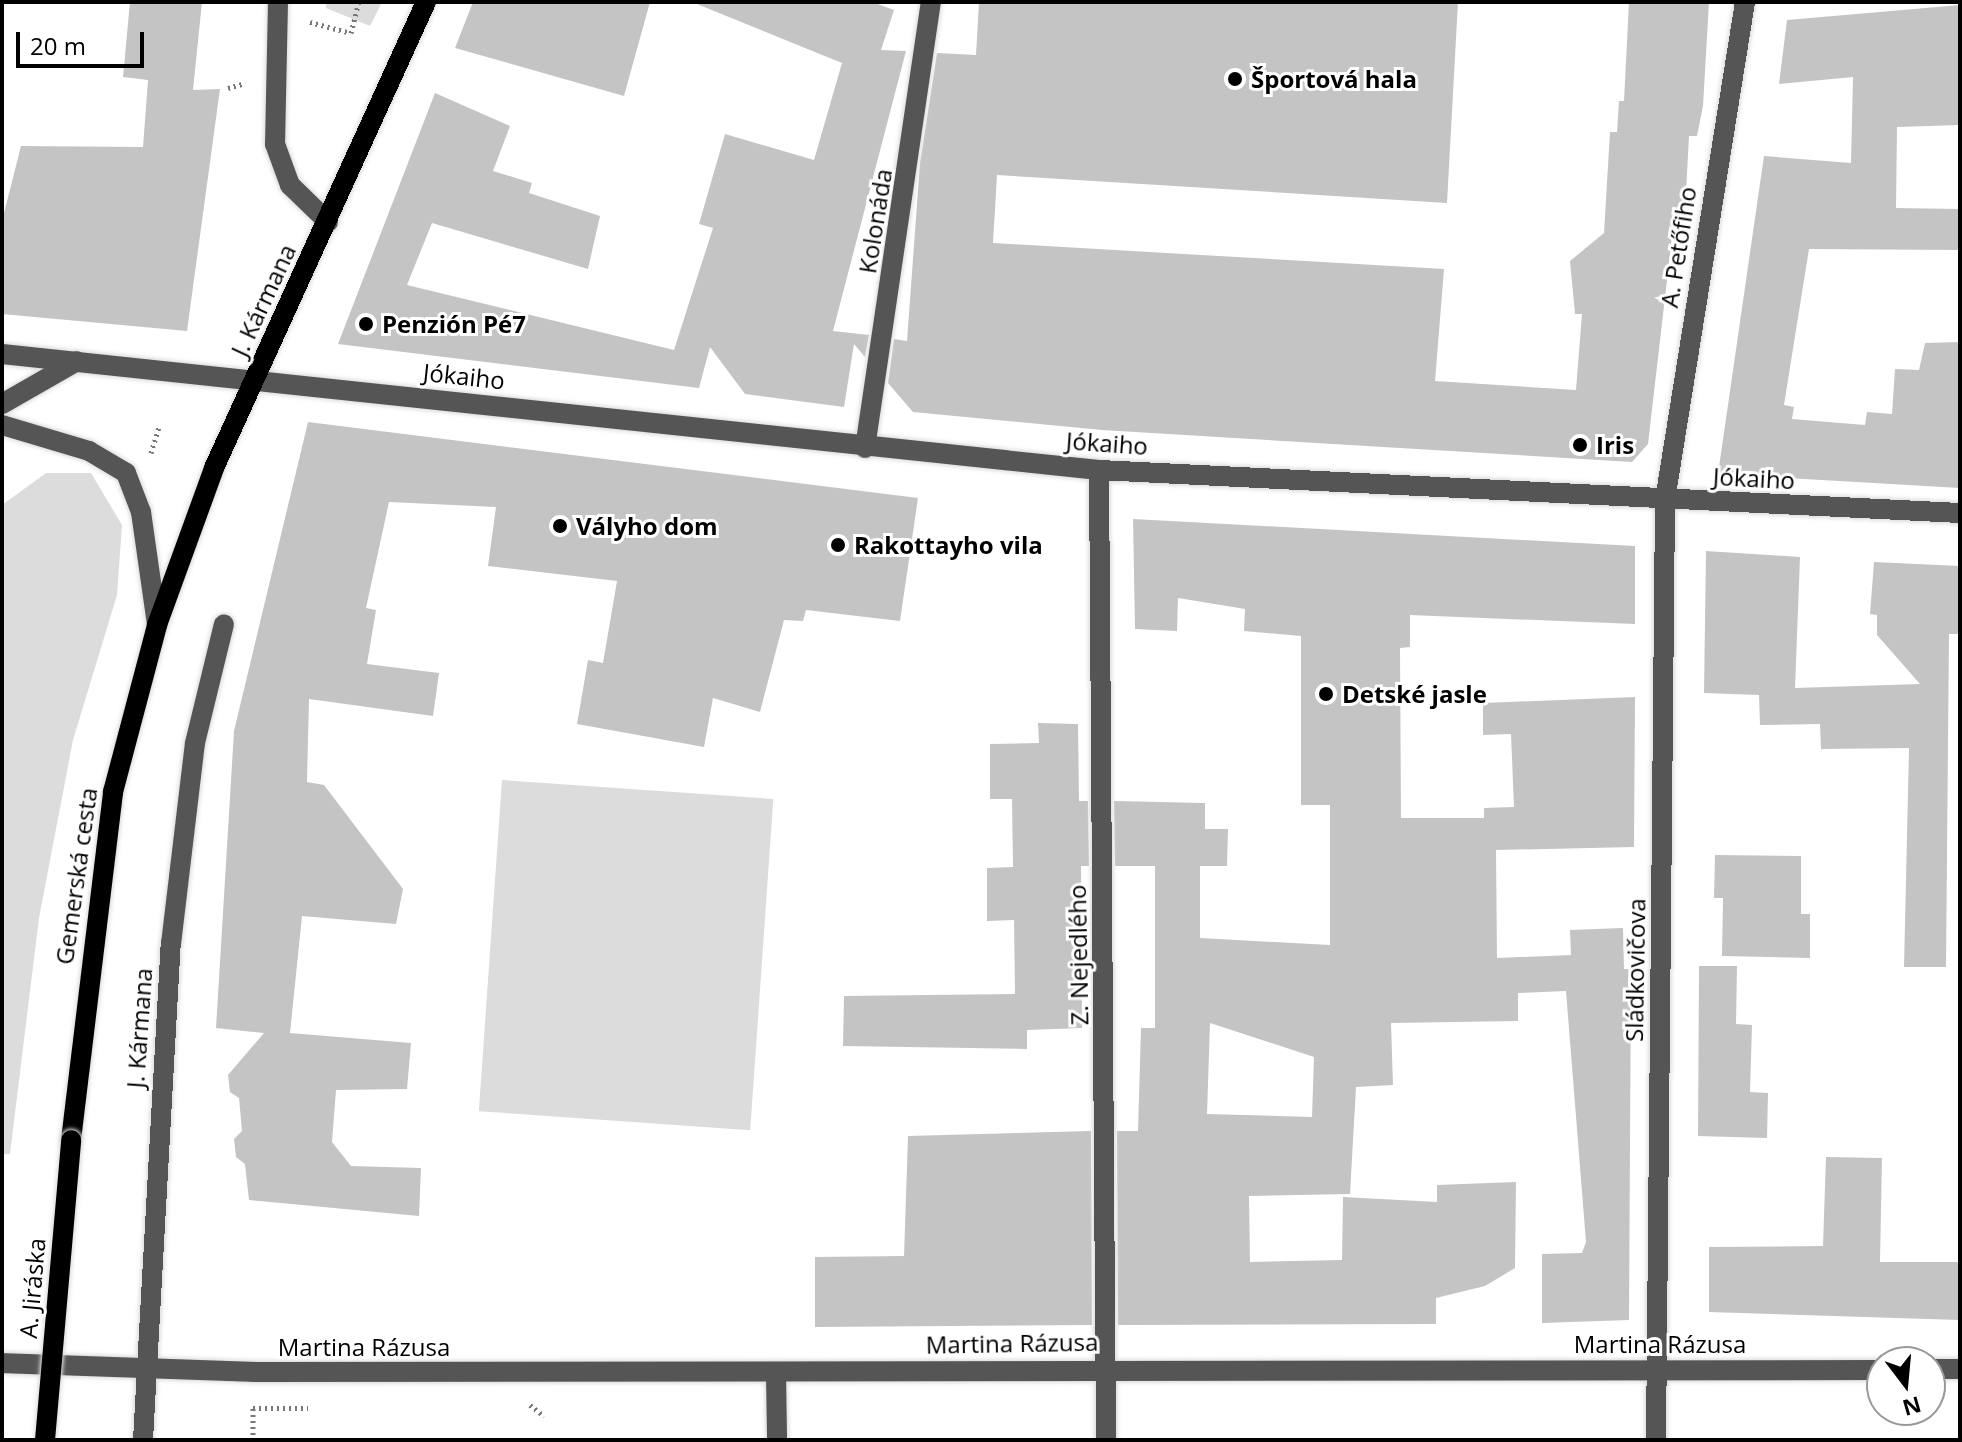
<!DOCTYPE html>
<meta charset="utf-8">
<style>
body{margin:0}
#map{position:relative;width:1962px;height:1442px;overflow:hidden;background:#fff;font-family:"Open Sans",sans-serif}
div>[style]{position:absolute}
.green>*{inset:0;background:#dcdcdc;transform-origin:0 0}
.building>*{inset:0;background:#c4c4c4}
.path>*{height:5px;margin-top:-2.5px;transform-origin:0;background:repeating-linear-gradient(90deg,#777 0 2px,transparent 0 6px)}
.roads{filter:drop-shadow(0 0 2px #dbdbdb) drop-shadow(0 0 2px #dbdbdb)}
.minor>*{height:20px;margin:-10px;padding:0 10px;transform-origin:10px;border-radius:10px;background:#555}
.major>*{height:20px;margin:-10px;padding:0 10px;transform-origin:10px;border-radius:10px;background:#000}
.bridges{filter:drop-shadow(0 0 2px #dbdbdb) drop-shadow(0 0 2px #dbdbdb)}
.major-bridge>*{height:20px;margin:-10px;padding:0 10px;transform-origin:10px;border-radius:10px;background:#000}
.dots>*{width:22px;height:22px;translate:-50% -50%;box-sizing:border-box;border:4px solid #fff;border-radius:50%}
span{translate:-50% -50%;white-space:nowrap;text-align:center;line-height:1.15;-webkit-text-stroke:6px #fff;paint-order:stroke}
.poi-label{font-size:24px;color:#000;font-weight:700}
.left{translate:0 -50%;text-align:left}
.street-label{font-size:24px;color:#000}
.frame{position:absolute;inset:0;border:4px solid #000;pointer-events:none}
.north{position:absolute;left:1866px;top:1346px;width:80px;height:80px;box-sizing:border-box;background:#fff;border:2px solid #999;border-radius:50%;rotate:164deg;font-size:22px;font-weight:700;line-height:32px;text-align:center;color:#000}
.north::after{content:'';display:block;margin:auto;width:28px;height:36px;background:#000;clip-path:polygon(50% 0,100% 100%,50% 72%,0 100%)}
.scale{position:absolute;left:16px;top:32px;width:128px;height:36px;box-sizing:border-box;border:4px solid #000;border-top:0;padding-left:10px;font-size:24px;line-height:28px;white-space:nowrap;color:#000;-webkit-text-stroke:6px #fff;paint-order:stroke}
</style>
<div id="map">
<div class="green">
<div style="clip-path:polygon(326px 2px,382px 2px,370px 26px,326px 8px)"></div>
<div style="clip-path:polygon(46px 473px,91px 473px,122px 525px,117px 595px,73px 740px,39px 918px,10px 1154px,2px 1154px,2px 505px)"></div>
<div style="left:502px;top:780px;width:272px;height:332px;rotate:4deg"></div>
</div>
<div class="building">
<div style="clip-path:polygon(130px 2px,202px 2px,193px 90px,220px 89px,187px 331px,2px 314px,2px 221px,21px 146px,143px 147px,148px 80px,123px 77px)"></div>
<div style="clip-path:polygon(473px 2px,650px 2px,624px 96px,455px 48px)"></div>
<div style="clip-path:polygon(692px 2px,872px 2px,894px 10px,881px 50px,906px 51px,833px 331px,869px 335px,865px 357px,854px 344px,844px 407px,745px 394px,710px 347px,699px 388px,338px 344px,435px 93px,510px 126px,493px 171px,532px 183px,529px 193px,600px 216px,588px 269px,432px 223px,407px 285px,674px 350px,713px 228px,699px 224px,725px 134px,814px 160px,842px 63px)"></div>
<div style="clip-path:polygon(979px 2px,1458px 2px,1447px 203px,997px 175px,993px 243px,1444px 269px,1435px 381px,1576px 390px,1582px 314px,1575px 314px,1570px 261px,1604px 233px,1610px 132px,1617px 132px,1619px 101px,1624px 101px,1629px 2px,1709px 2px,1703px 106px,1697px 136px,1689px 136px,1685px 211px,1675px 211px,1648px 444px,1632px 462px,1102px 430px,913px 412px,888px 383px,894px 339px,907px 341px,920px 163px,937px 53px,976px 55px)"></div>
<div style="clip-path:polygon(1960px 5px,1960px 125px,1897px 127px,1896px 208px,1960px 209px,1960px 250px,1809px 249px,1784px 405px,1794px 407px,1792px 419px,1865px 425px,1867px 412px,1892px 414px,1895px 369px,1919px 370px,1925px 343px,1960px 342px,1960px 488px,1718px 474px,1764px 156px,1851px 163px,1853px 77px,1779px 84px,1787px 20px)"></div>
<div style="clip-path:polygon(308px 422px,918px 498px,900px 621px,806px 610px,803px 621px,784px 620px,760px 712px,713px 698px,704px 747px,577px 724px,588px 660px,603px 663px,617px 581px,488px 566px,496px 507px,389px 502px,366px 608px,376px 610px,367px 664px,439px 673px,433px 716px,309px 699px,307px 782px,324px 785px,403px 889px,396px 924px,302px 916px,290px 1033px,411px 1043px,407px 1089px,336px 1090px,332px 1142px,351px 1166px,421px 1168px,419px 1216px,249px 1200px,245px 1164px,236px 1157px,234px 1139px,242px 1131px,239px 1098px,230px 1092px,228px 1075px,264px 1033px,216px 1028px,234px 731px)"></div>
<div style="clip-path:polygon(evenodd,1133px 519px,1635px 546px,1635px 624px,1410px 615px,1410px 647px,1400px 648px,1401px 818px,1484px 818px,1484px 808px,1514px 807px,1511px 734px,1483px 735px,1483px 703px,1635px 697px,1634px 847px,1496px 850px,1497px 958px,1571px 955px,1570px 930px,1623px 928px,1624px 969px,1631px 969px,1629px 1320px,1542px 1323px,1542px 1254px,1582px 1253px,1586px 1242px,1566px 991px,1518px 993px,1518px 1021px,1391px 1023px,1393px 1085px,1356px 1087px,1350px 1194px,1249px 1196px,1250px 1262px,1342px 1260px,1343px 1197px,1437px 1202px,1437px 1185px,1516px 1182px,1515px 1268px,1485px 1286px,1436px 1298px,1436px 1324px,1118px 1325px,1117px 1131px,1138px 1131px,1141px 1028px,1155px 1028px,1155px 866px,1115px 866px,1114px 801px,1205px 803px,1205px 829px,1228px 829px,1227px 866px,1200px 866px,1200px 938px,1330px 945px,1330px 805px,1301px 805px,1301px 636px,1244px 631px,1245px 609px,1178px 598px,1177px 631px,1135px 629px,1133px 519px,1210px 1023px,1314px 1057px,1312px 1117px,1207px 1114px,1210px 1023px)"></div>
<div style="clip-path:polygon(1706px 551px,1800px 557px,1795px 688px,1920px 684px,1877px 635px,1877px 615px,1870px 614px,1874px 562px,1960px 566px,1960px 634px,1949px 634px,1946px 967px,1904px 967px,1909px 748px,1821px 749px,1820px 724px,1760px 725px,1759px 695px,1704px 693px)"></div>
<div style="clip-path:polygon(1038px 723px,1078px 724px,1079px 801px,1088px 801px,1089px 866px,1081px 866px,1082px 1028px,1027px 1030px,1027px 1049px,843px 1046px,844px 996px,1015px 994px,1014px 920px,987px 921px,987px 868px,1013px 867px,1012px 799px,990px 799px,990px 744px,1039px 743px)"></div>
<div style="clip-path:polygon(1715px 855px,1801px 856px,1801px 914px,1810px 914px,1810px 958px,1722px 956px,1723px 898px,1714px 898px)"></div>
<div style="clip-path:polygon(1699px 966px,1737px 966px,1736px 1024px,1752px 1025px,1750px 1092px,1768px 1093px,1767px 1138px,1698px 1136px)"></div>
<div style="clip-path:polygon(1091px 1131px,1092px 1325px,815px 1327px,815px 1257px,904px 1256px,908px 1136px)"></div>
<div style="clip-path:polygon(1826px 1157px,1882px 1158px,1880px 1262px,1960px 1262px,1960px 1320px,1709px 1312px,1709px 1247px,1823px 1246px)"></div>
</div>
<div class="path">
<div style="left:310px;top:22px;width:42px;rotate:15deg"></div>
<div style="left:351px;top:33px;width:32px;rotate:-76deg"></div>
<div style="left:228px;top:88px;width:18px;rotate:-16deg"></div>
<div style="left:151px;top:453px;width:28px;rotate:-73deg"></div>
<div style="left:530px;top:1405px;width:18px;rotate:38deg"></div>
<div style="left:253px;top:1408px;width:55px"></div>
<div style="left:253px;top:1440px;width:35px;rotate:-90deg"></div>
</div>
<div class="roads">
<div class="minor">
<div style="left:278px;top:2px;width:142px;rotate:91.2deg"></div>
<div style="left:275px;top:144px;width:44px;rotate:69.9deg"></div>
<div style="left:290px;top:185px;width:53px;rotate:44.2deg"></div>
<div style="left:2px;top:354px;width:1103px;rotate:6.04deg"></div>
<div style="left:1099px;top:470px;width:862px;rotate:2.86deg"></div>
<div style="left:2px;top:404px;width:86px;rotate:-29.8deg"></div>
<div style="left:2px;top:425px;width:91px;rotate:16.6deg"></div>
<div style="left:89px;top:451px;width:43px;rotate:30.7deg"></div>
<div style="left:126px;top:473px;width:42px;rotate:69deg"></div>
<div style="left:141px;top:512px;width:114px;rotate:81.9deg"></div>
<div style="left:865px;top:448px;width:451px;rotate:-81.6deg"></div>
<div style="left:1099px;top:470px;width:970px;rotate:89.59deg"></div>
<div style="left:2px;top:1363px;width:252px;rotate:2deg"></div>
<div style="left:254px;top:1372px;width:1628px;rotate:-0.07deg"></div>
<div style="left:1930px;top:1369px;width:30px"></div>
<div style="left:776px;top:1373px;width:67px;rotate:89.1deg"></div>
<div style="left:143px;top:1440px;width:497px;rotate:-86.8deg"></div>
<div style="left:171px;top:944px;width:202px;rotate:-83.2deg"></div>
<div style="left:195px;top:743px;width:122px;rotate:-76.3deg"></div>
<div style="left:1656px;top:1440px;width:940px;rotate:-89.45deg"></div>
<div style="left:1665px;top:500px;width:504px;rotate:-80.87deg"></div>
</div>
<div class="major">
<div style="left:71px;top:1140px;width:351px;rotate:-83.1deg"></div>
<div style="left:113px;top:792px;width:173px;rotate:-75.2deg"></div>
<div style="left:157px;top:625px;width:167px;rotate:-70deg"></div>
<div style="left:214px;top:468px;width:512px;rotate:-65.54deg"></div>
</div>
</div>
<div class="bridges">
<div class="major-bridge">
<div style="left:45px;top:1440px;width:301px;rotate:-85deg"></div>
</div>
</div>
<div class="dots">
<div style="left:1235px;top:79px;background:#000"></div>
<div style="left:366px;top:324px;background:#000"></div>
<div style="left:1580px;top:445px;background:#000"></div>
<div style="left:560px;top:526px;background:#000"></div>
<div style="left:838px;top:545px;background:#000"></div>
<div style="left:1326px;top:694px;background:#000"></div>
</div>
<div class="poi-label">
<span class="left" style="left:1251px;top:79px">Športová hala</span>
<span class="left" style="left:382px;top:324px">Penzión Pé7</span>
<span class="left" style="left:1596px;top:445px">Iris</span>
<span class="left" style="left:576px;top:526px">Vályho dom</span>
<span class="left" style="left:854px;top:545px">Rakottayho vila</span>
<span class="left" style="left:1342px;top:694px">Detské jasle</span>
</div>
<div class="street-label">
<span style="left:875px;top:221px;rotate:-81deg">Kolonáda</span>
<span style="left:1678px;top:247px;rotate:-81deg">A. Petőfiho</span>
<span style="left:263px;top:300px;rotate:-65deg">J. Kármana</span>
<span style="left:464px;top:376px;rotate:6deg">Jókaiho</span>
<span style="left:1107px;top:443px;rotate:4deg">Jókaiho</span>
<span style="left:1754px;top:478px;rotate:3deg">Jókaiho</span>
<span style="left:76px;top:876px;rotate:-82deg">Gemerská cesta</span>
<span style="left:1078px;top:955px;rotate:-91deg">Z. Nejedlého</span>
<span style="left:1635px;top:970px;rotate:-89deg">Sládkovičova</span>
<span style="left:139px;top:1028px;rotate:-86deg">J. Kármana</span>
<span style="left:32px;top:1288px;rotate:-85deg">A. Jiráska</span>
<span style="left:1012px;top:1343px;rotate:-1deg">Martina Rázusa</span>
<span style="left:1660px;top:1344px">Martina Rázusa</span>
<span style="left:364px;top:1347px">Martina Rázusa</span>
</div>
<div class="frame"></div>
<div class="north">N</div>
<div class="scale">20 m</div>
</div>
